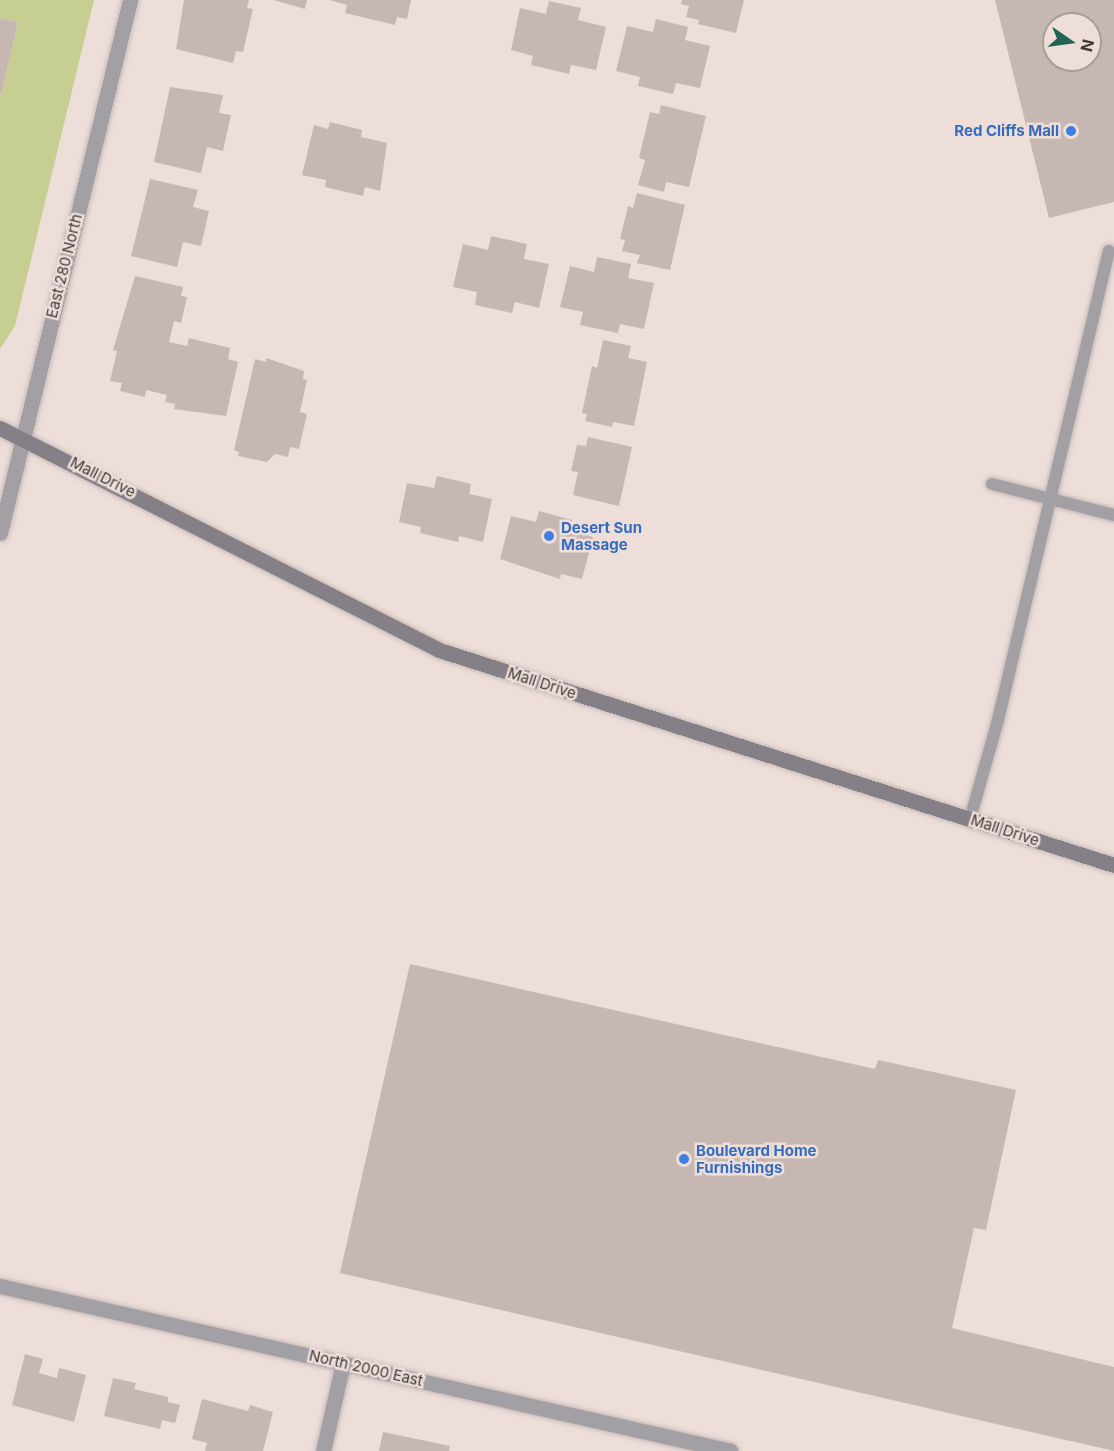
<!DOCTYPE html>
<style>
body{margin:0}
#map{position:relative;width:1114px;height:1451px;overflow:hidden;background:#edded9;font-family:Inter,sans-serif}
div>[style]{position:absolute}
.green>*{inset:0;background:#c7ce91}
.building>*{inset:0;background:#c6b7b2}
.roads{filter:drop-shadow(0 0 2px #c7bab6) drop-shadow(0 0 2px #c7bab6)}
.service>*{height:12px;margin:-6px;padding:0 6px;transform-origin:6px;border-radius:6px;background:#a3a0a5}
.minor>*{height:15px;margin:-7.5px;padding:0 7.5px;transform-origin:7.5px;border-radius:7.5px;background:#a3a0a5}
.secondary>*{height:15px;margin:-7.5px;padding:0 7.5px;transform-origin:7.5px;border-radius:7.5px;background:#858087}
.dots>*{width:16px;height:16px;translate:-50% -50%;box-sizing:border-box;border:3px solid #edded9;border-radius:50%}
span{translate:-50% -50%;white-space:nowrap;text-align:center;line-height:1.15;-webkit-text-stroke:5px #edded9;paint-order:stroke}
.shop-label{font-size:15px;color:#366cbe;font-weight:700}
.right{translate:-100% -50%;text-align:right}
.left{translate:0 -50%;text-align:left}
.street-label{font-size:15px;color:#403b38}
.north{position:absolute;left:1042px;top:12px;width:60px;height:60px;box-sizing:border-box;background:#edded9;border:2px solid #a89d99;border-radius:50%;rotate:103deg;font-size:16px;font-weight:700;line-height:24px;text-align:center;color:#403b38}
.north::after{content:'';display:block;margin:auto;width:21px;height:27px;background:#226453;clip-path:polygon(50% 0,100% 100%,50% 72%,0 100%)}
</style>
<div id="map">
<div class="green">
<div style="clip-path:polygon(0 0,94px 0,15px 326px,0 349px,0 99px,18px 22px,0 18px)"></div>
</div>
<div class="building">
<div style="clip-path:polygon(184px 0,249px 0,247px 8px,253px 9px,243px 52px,236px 51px,233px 63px,176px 49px)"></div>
<div style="clip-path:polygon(273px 0,307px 0,305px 9px)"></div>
<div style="clip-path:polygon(329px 0,411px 0,407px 19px,397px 17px,395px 25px,345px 13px,347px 5px)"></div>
<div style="clip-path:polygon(682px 0,744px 0,736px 33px,698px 24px,699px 20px,686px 17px,689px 6px,681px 4px)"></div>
<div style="clip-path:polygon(evenodd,995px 0,1114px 0,1114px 202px,1049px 218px,995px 0,1054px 24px,1090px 24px,1090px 60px,1054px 60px,1054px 24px)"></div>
<div style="clip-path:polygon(549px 1px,581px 8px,578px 20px,606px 27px,596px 70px,571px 65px,569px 74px,531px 65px,533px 56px,511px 50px,520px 8px,546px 14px)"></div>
<div style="clip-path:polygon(0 18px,18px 22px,1px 95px,0 95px)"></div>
<div style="clip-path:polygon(656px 19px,688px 27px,685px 40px,710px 46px,700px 88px,676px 83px,673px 94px,638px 86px,640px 77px,616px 71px,627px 26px,653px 32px)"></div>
<div style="clip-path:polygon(170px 87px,223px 95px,219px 113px,231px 115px,223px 151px,207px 147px,201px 173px,154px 162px)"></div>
<div style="clip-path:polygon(661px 105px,706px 116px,689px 187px,666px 182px,664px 192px,638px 185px,645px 160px,639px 158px,650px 112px,659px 114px)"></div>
<div style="clip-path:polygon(330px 122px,362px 130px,361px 137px,387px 143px,380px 191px,365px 187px,363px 196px,325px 187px,326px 180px,302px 175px,314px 125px,328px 129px)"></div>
<div style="clip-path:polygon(150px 179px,198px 190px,193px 207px,209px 211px,201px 246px,183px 242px,177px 267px,131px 256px)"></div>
<div style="clip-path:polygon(637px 193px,685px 205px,670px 270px,637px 263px,640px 255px,622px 251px,625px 240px,620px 239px,628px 206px,633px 208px)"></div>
<div style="clip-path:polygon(491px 236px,527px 244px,524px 259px,549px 264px,539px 308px,515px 302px,512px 313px,475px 305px,477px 292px,453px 287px,463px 244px,488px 250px)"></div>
<div style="clip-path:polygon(597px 257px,631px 264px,628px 278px,654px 283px,644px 329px,620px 324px,618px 333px,580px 325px,583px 312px,560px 307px,570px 266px,594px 272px)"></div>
<div style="clip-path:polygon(135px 276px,183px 287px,181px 296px,187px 297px,181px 323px,174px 321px,169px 342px,187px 346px,189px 338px,230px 348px,228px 359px,238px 362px,226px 416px,174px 409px,175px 404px,165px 402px,167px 395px,146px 390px,145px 397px,120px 391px,122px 383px,110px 381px,117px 351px,113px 350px)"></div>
<div style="clip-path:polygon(603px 340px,631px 346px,628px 358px,647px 362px,634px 426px,613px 422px,612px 427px,585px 421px,587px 414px,582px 413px,592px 366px,597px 368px)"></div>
<div style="clip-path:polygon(266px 358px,304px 371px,303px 379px,307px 380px,300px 412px,307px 414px,299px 449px,290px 447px,288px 457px,275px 454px,267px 462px,238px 456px,239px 452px,234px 450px,255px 359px,266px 362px)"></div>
<div style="clip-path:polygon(588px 437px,632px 447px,619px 506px,573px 495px,578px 472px,571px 471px,577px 445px,586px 446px)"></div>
<div style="clip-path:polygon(437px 476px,471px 484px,469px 494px,492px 499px,483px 542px,459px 536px,458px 542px,420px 533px,421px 527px,399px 522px,407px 483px,434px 488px)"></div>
<div style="clip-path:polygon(539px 511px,572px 520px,570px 531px,593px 537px,582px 579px,561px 574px,560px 579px,500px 559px,511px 516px,536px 522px)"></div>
<div style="clip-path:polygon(410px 964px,875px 1069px,878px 1060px,1016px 1090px,986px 1230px,974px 1228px,952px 1328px,1114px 1367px,1114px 1451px,340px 1273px)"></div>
<div style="clip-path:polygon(25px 1354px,43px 1359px,39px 1373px,57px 1378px,59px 1368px,86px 1375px,74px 1422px,12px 1405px)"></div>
<div style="clip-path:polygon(113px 1378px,136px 1383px,134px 1389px,168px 1397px,168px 1402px,180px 1405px,175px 1423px,162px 1420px,160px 1429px,104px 1416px)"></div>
<div style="clip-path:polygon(202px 1399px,248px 1411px,250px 1405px,273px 1412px,263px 1451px,205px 1451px,207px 1443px,192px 1439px)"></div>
<div style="clip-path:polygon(383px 1432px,450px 1446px,449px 1451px,379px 1451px)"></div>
</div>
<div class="roads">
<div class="service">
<div style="left:992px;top:484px;width:126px;rotate:14.3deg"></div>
<div style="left:970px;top:819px;width:103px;rotate:-74.2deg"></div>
<div style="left:998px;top:720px;width:482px;rotate:-76.7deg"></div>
</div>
<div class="minor">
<div style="left:0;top:533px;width:549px;rotate:-76.29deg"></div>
<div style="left:0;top:1286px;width:749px;rotate:12.72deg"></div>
<div style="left:323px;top:1451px;width:90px;rotate:-77.2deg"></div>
</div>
<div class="secondary">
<div style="left:0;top:428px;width:492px;rotate:26.8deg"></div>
<div style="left:439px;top:650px;width:708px;rotate:17.67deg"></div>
</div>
</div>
<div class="dots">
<div style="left:1071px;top:131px;background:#3f7fe0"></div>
<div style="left:549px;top:536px;background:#3f7fe0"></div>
<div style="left:684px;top:1159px;background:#3f7fe0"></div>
</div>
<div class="shop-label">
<span class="right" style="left:1059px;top:131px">Red Cliffs Mall</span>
<span class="left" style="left:561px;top:536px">Desert Sun<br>Massage</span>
<span class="left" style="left:696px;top:1159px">Boulevard Home<br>Furnishings</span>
</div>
<div class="street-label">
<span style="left:64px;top:266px;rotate:-76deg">East 280 North</span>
<span style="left:103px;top:477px;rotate:27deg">Mall Drive</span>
<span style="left:542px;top:683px;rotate:18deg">Mall Drive</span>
<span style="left:1005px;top:830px;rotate:18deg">Mall Drive</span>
<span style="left:366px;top:1368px;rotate:13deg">North 2000 East</span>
</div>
<div class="north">N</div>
</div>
